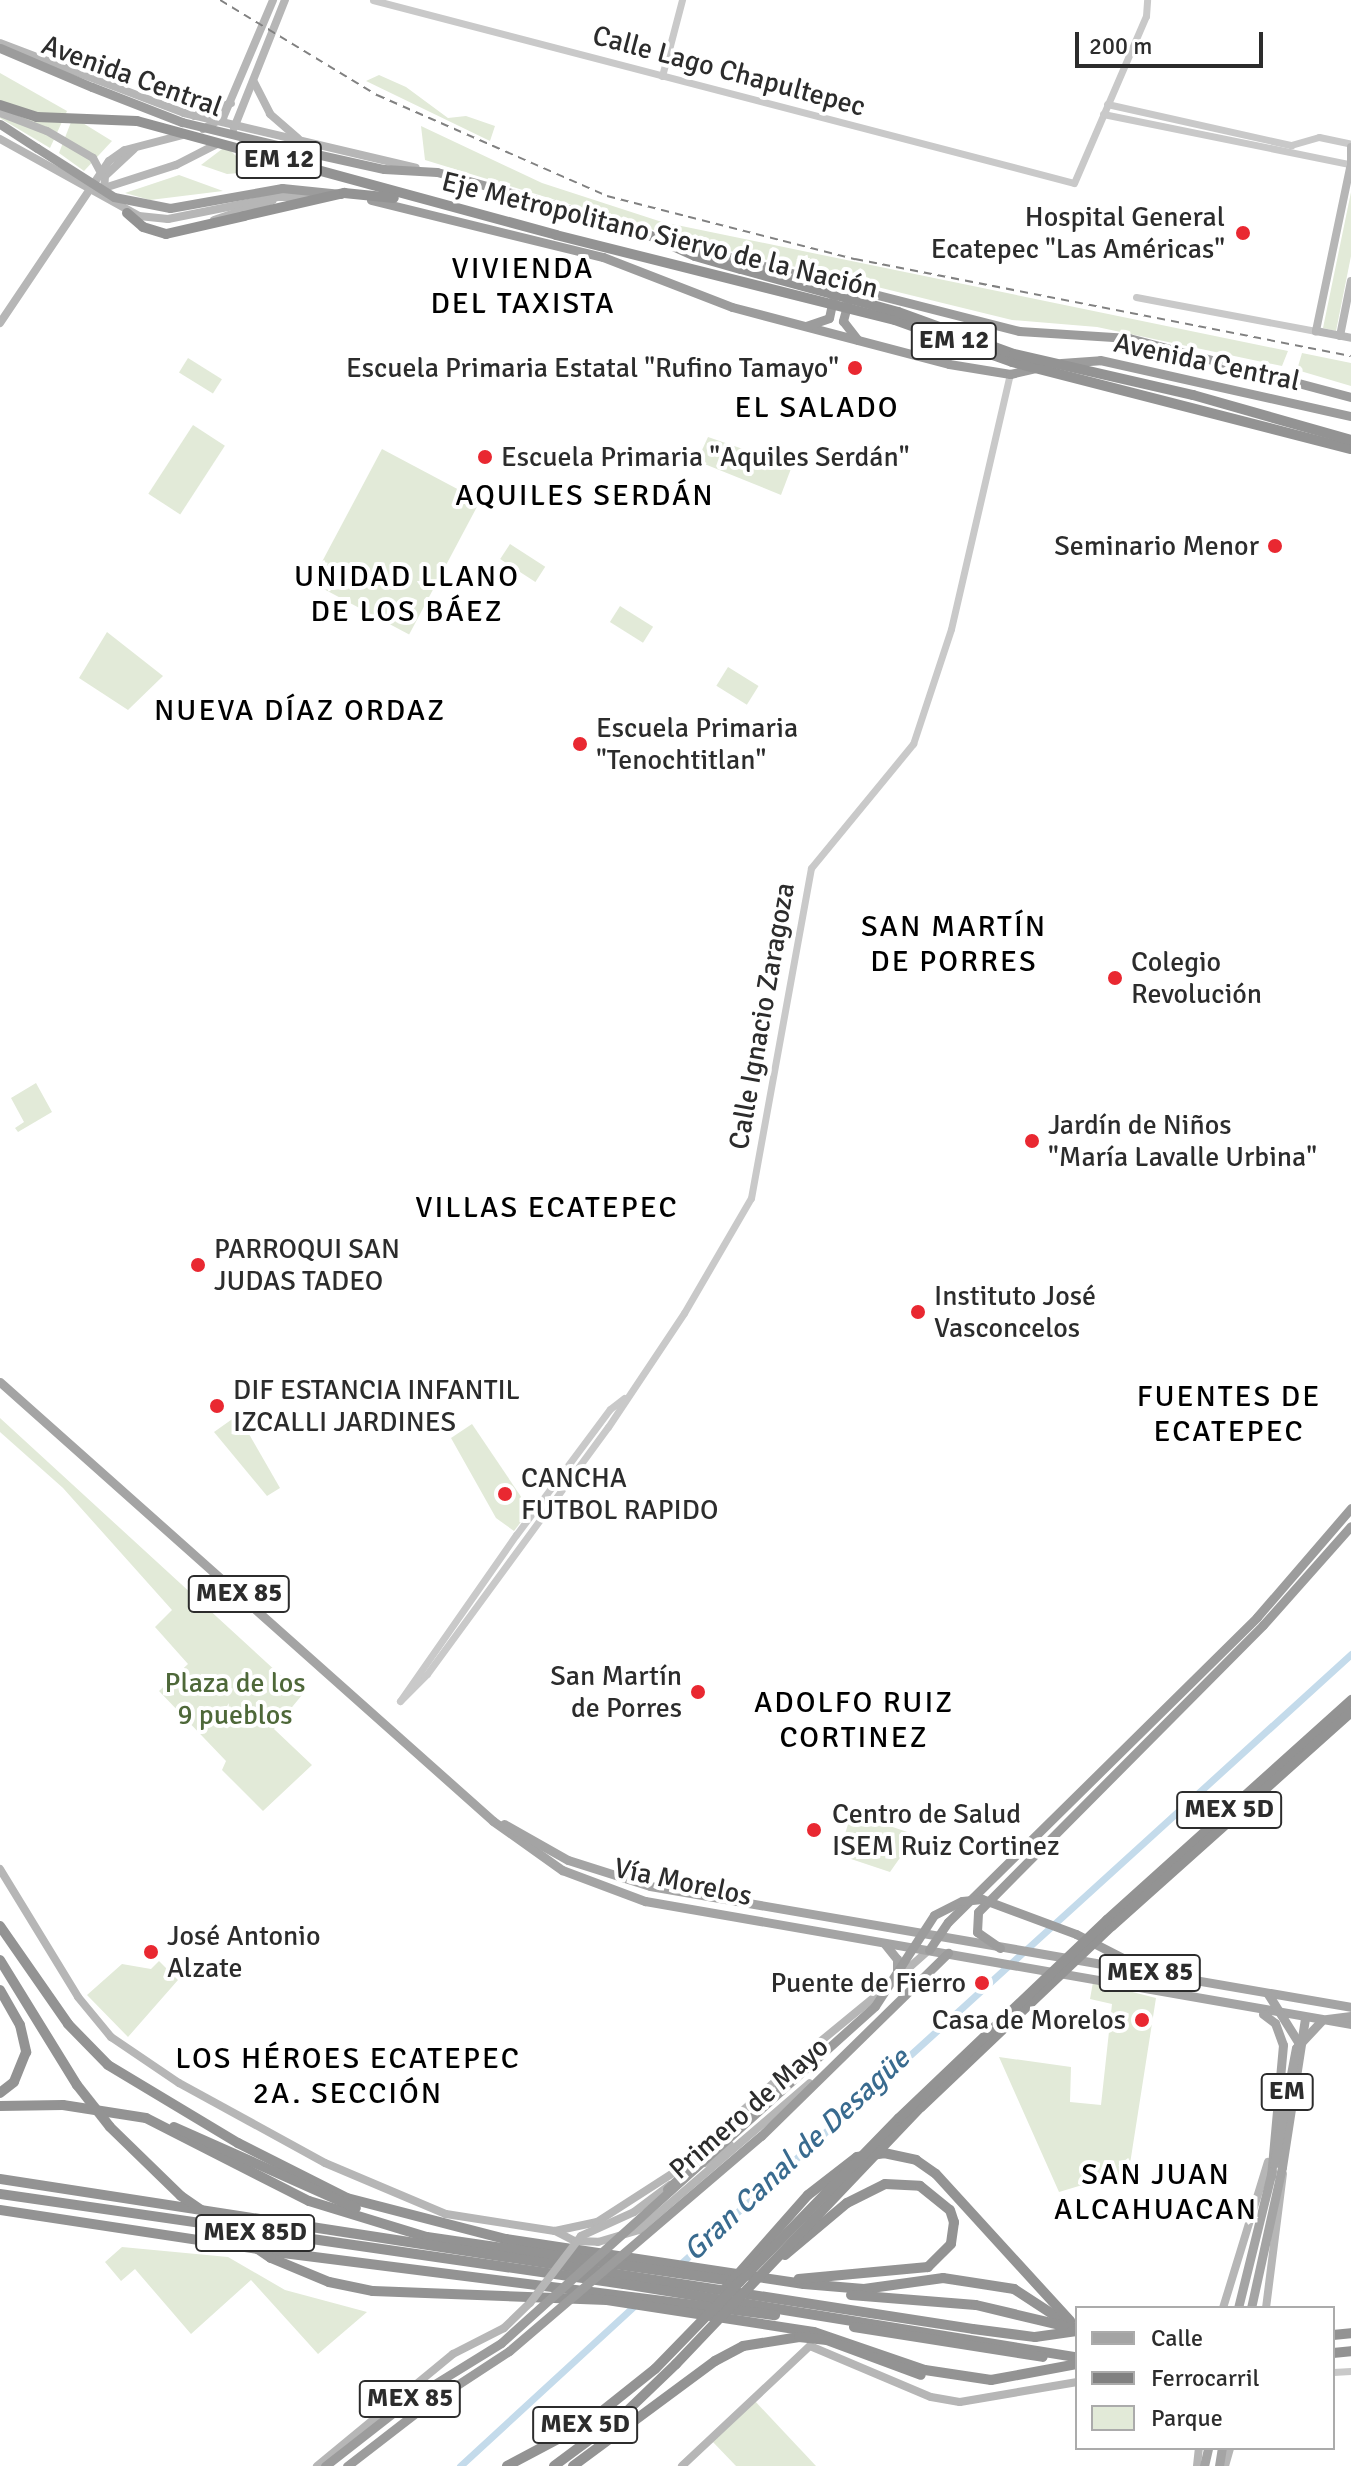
<!DOCTYPE html>
<meta charset="utf-8">
<style>
body{margin:0}
#map{position:relative;width:1351px;height:2466px;overflow:hidden;background:#fff;font-family:Signika,sans-serif}
div>[style]{position:absolute}
.green>*{inset:0;background:#e2ead8;transform-origin:0 0}
.canal>*{height:7px;margin:-3.5px;padding:0 3.5px;transform-origin:3.5px;border-radius:3.5px;background:#c4dbeb}
.tertiary>*{height:7px;margin:-3.5px;padding:0 3.5px;transform-origin:3.5px;border-radius:3.5px;background:#c9c9c9}
.secondary>*{height:8px;margin:-4px;padding:0 4px;transform-origin:4px;border-radius:4px;background:#b6b6b6}
.primary>*{height:9px;margin:-4.5px;padding:0 4.5px;transform-origin:4.5px;border-radius:4.5px;background:#a4a4a4}
.trunk>*{height:9px;margin:-4.5px;padding:0 4.5px;transform-origin:4.5px;border-radius:4.5px;background:#9c9c9c}
.motorway>*{height:10px;margin:-5px;padding:0 5px;transform-origin:5px;border-radius:5px;background:#939393}
.rail>*{height:2px;margin-top:-1px;transform-origin:0;background:repeating-linear-gradient(90deg,#818181 0 8px,transparent 0 14px)}
.secondary-bridge>*{height:8px;margin:-4px;padding:0 4px;transform-origin:4px;border-radius:4px;background:#b6b6b6}
.primary-bridge>*{height:9px;margin:-4.5px;padding:0 4.5px;transform-origin:4.5px;border-radius:4.5px;background:#a4a4a4}
.trunk-bridge>*{height:9px;margin:-4.5px;padding:0 4.5px;transform-origin:4.5px;border-radius:4.5px;background:#9c9c9c}
.motorway-bridge>*{height:10px;margin:-5px;padding:0 5px;transform-origin:5px;border-radius:5px;background:#939393}
.dots>*{width:22px;height:22px;translate:-50% -50%;box-sizing:border-box;border:4px solid #fff;border-radius:50%}
span{translate:-50% -50%;white-space:nowrap;text-align:center;line-height:1.15;-webkit-text-stroke:8px #fff;paint-order:stroke}
.shield-label span{padding:2px 6px;background:#fff;border:2px solid;border-radius:6px;-webkit-text-stroke-width:0}
.shield-label{font-size:26px;color:#2c2c2c;font-weight:700}
.street-label{font-size:28px;color:#2c2c2c}
.poi-label{font-size:28px;color:#2c2c2c}
.right{translate:-100% -50%;text-align:right}
.left{translate:0 -50%;text-align:left}
.park-label{font-size:28px;color:#4e6839}
.neighbourhood-label{font-size:30px;color:#000;letter-spacing:2px}
.water-label{font-size:30px;color:#396b8f;font-style:italic}
.legend{position:absolute;left:1075px;top:2306px;width:260px;height:144px;box-sizing:border-box;background:#fff;border:2px solid #ababab;margin:0;padding:10px 14px;list-style:none;font-size:24px;color:#2c2c2c}
.legend li{display:flex;align-items:center;gap:16px;height:40px}
.legend b{width:40px;border:2px solid #ababab}
.scale{position:absolute;left:1075px;top:32px;width:188px;height:36px;box-sizing:border-box;border:4px solid #2c2c2c;border-top:0;padding-left:10px;font-size:24px;line-height:28px;white-space:nowrap;color:#2c2c2c;-webkit-text-stroke:6px #fff;paint-order:stroke}
</style>
<div id="map">
<div class="green">
<div style="clip-path:polygon(0 73px,67px 111px,50px 148px,0 118px)"></div>
<div style="clip-path:polygon(379px 75px,406px 87px,448px 118px,466px 116px,495px 126px,490px 141px,366px 81px)"></div>
<div style="clip-path:polygon(73px 117px,112px 141px,84px 171px,59px 153px)"></div>
<div style="clip-path:polygon(421px 126px,542px 183px,662px 222px,1288px 351px,1282px 366px,1097px 327px,1012px 320px,693px 242px,425px 160px)"></div>
<div style="clip-path:polygon(226px 146px,252px 172px,227px 174px,201px 165px)"></div>
<div style="clip-path:polygon(179px 175px,223px 191px,150px 200px,125px 193px)"></div>
<div style="clip-path:polygon(1351px 192px,1351px 256px,1336px 331px,1323px 328px)"></div>
<div style="clip-path:polygon(1302px 353px,1351px 363px,1351px 386px,1297px 370px)"></div>
<div style="left:188px;top:358px;width:40px;height:17px;rotate:32deg"></div>
<div style="left:193px;top:425px;width:38px;height:82px;rotate:33deg"></div>
<div style="clip-path:polygon(708px 437px,792px 466px,781px 495px,697px 461px)"></div>
<div style="left:382px;top:449px;width:111px;height:151px;rotate:28deg"></div>
<div style="left:510px;top:544px;width:42px;height:18px;rotate:33deg"></div>
<div style="left:620px;top:606px;width:39px;height:19px;rotate:32deg"></div>
<div style="clip-path:polygon(107px 632px,163px 676px,128px 710px,79px 678px)"></div>
<div style="left:728px;top:667px;width:36px;height:22px;rotate:32deg"></div>
<div style="clip-path:polygon(36px 1083px,52px 1112px,18px 1132px,15px 1128px,24px 1122px,11px 1098px)"></div>
<div style="clip-path:polygon(238px 1415px,280px 1488px,267px 1496px,214px 1432px)"></div>
<div style="clip-path:polygon(0 1418px,302px 1695px,274px 1729px,312px 1765px,263px 1811px,222px 1770px,226px 1761px,159px 1691px,188px 1664px,155px 1627px,172px 1610px,63px 1488px,0 1432px)"></div>
<div style="clip-path:polygon(472px 1424px,530px 1510px,514px 1531px,496px 1518px,451px 1438px)"></div>
<div style="clip-path:polygon(846px 1811px,916px 1835px,890px 1872px,839px 1855px,848px 1824px,843px 1822px)"></div>
<div style="clip-path:polygon(159px 1961px,178px 1980px,128px 2037px,87px 1995px,122px 1964px,151px 1969px)"></div>
<div style="clip-path:polygon(1093px 1982px,1156px 1998px,1127px 2183px,1089px 2183px,1059px 2192px,999px 2057px,1071px 2067px,1070px 2102px,1101px 2105px,1112px 2004px,1090px 1999px)"></div>
<div style="clip-path:polygon(122px 2247px,228px 2257px,285px 2290px,367px 2312px,318px 2354px,251px 2280px,191px 2334px,135px 2269px,121px 2281px,105px 2262px)"></div>
<div style="clip-path:polygon(754px 2400px,816px 2466px,736px 2466px,711px 2440px)"></div>
</div>
<div class="canal">
<div style="left:678px;top:2266px;width:910px;rotate:-42.28deg"></div>
<div style="left:460px;top:2466px;width:239px;rotate:-42.6deg"></div>
</div>
<div class="tertiary">
<div style="left:373px;top:0;width:724px;rotate:14.63deg"></div>
<div style="left:1074px;top:183px;width:182px;rotate:-66.7deg"></div>
<div style="left:1146px;top:16px;width:16px;rotate:-86deg"></div>
<div style="left:662px;top:76px;width:79px;rotate:-75.3deg"></div>
<div style="left:1107px;top:104px;width:189px;rotate:12.6deg"></div>
<div style="left:1291px;top:145px;width:29px;rotate:-16deg"></div>
<div style="left:1319px;top:137px;width:33px;rotate:12deg"></div>
<div style="left:1103px;top:114px;width:250px;rotate:11.5deg"></div>
<div style="left:1136px;top:297px;width:183px;rotate:10.7deg"></div>
<div style="left:400px;top:1701px;width:38px;rotate:-45deg"></div>
<div style="left:427px;top:1674px;width:306px;rotate:-53.8deg"></div>
<div style="left:608px;top:1427px;width:137px;rotate:-56.3deg"></div>
<div style="left:684px;top:1313px;width:133px;rotate:-59.8deg"></div>
<div style="left:751px;top:1198px;width:335px;rotate:-79.7deg"></div>
<div style="left:811px;top:868px;width:161px;rotate:-50.6deg"></div>
<div style="left:913px;top:744px;width:121px;rotate:-71.7deg"></div>
<div style="left:951px;top:629px;width:262px;rotate:-77deg"></div>
<div style="left:400px;top:1701px;width:203px;rotate:-55.1deg"></div>
<div style="left:516px;top:1535px;width:157px;rotate:-53.3deg"></div>
<div style="left:610px;top:1409px;width:18px;rotate:-38deg"></div>
<div style="left:1333px;top:2372px;width:18px;rotate:-3deg"></div>
</div>
<div class="secondary">
<div style="left:0;top:43px;width:197px;rotate:20.8deg"></div>
<div style="left:184px;top:113px;width:238px;rotate:13.3deg"></div>
<div style="left:254px;top:82px;width:36px;rotate:63deg"></div>
<div style="left:270px;top:114px;width:37px;rotate:41deg"></div>
<div style="left:0;top:113px;width:50px;rotate:21deg"></div>
<div style="left:47px;top:131px;width:53px;rotate:30.4deg"></div>
<div style="left:93px;top:158px;width:15px;rotate:62deg"></div>
<div style="left:194px;top:116px;width:39px;rotate:-19deg"></div>
<div style="left:234px;top:128px;width:138px;rotate:-68.3deg"></div>
<div style="left:203px;top:129px;width:23px;rotate:-29deg"></div>
<div style="left:223px;top:118px;width:128px;rotate:-67deg"></div>
<div style="left:0;top:139px;width:159px;rotate:29deg"></div>
<div style="left:139px;top:216px;width:29px;rotate:6deg"></div>
<div style="left:168px;top:219px;width:112px;rotate:-11.3deg"></div>
<div style="left:278px;top:197px;width:38px"></div>
<div style="left:1351px;top:147px;width:22px;rotate:90deg"></div>
<div style="left:1350px;top:168px;width:167px;rotate:101.8deg"></div>
<div style="left:1316px;top:331px;width:36px;rotate:11deg"></div>
<div style="left:98px;top:190px;width:82px;rotate:-17.8deg"></div>
<div style="left:176px;top:165px;width:48px;rotate:-27.1deg"></div>
<div style="left:104px;top:194px;width:18px;rotate:-87deg"></div>
<div style="left:105px;top:176px;width:40px;rotate:-43deg"></div>
<div style="left:214px;top:220px;width:62px;rotate:-18.7deg"></div>
<div style="left:0;top:323px;width:195px;rotate:-56.1deg"></div>
<div style="left:109px;top:161px;width:19px;rotate:-35deg"></div>
<div style="left:125px;top:150px;width:63px;rotate:-14.7deg"></div>
<div style="left:1340px;top:336px;width:56px;rotate:-78.7deg"></div>
<div style="left:0;top:1869px;width:150px;rotate:58.6deg"></div>
<div style="left:78px;top:1997px;width:52px;rotate:50.5deg"></div>
<div style="left:111px;top:2037px;width:82px;rotate:34.1deg"></div>
<div style="left:179px;top:2083px;width:166px;rotate:28.7deg"></div>
<div style="left:325px;top:2163px;width:131px;rotate:22.9deg"></div>
<div style="left:446px;top:2214px;width:110px;rotate:8.9deg"></div>
<div style="left:555px;top:2231px;width:43px;rotate:-12.1deg"></div>
<div style="left:597px;top:2222px;width:94px;rotate:-32.8deg"></div>
<div style="left:676px;top:2171px;width:155px;rotate:-42.1deg"></div>
<div style="left:894px;top:1981px;width:47px;rotate:-41.5deg"></div>
<div style="left:810px;top:2050px;width:94px;rotate:-39.4deg"></div>
<div style="left:705px;top:2163px;width:31px;rotate:-36deg"></div>
<div style="left:555px;top:2231px;width:22px;rotate:27deg"></div>
<div style="left:575px;top:2241px;width:23px;rotate:2deg"></div>
<div style="left:598px;top:2242px;width:43px;rotate:-16.3deg"></div>
<div style="left:639px;top:2230px;width:225px;rotate:-40.7deg"></div>
<div style="left:581px;top:2236px;width:58px;rotate:-24.4deg"></div>
<div style="left:634px;top:2212px;width:45px;rotate:-36.9deg"></div>
<div style="left:1223px;top:2308px;width:153px;rotate:-72.9deg"></div>
<div style="left:1266px;top:2308px;width:135px;rotate:-82.8deg"></div>
<div style="left:317px;top:2466px;width:176px;rotate:-39.5deg"></div>
<div style="left:453px;top:2354px;width:57px;rotate:-27deg"></div>
<div style="left:504px;top:2328px;width:36px;rotate:-44deg"></div>
<div style="left:682px;top:2466px;width:175px;rotate:-43.2deg"></div>
<div style="left:810px;top:2346px;width:131px;rotate:22.9deg"></div>
<div style="left:931px;top:2397px;width:29px;rotate:10deg"></div>
<div style="left:960px;top:2402px;width:119px;rotate:-9.7deg"></div>
<div style="left:1197px;top:2466px;width:18px;rotate:-84deg"></div>
<div style="left:1225px;top:2466px;width:19px;rotate:-74deg"></div>
</div>
<div class="primary">
<div style="left:0;top:1382px;width:660px;rotate:41.68deg"></div>
<div style="left:493px;top:1821px;width:85px;rotate:35.4deg"></div>
<div style="left:562px;top:1870px;width:89px;rotate:20.5deg"></div>
<div style="left:645px;top:1901px;width:717px;rotate:9.88deg"></div>
<div style="left:504px;top:1824px;width:73px;rotate:29.4deg"></div>
<div style="left:568px;top:1860px;width:86px;rotate:17.6deg"></div>
<div style="left:650px;top:1886px;width:711px;rotate:9.79deg"></div>
<div style="left:884px;top:1943px;width:21px;rotate:51deg"></div>
<div style="left:897px;top:1959px;width:16px;rotate:90deg"></div>
<div style="left:1268px;top:1994px;width:60px;rotate:57.9deg"></div>
<div style="left:1263px;top:2014px;width:15px;rotate:37deg"></div>
<div style="left:1275px;top:2023px;width:23px;rotate:70deg"></div>
<div style="left:1283px;top:2045px;width:132px;rotate:95.2deg"></div>
<div style="left:1327px;top:2019px;width:24px;rotate:-7deg"></div>
<div style="left:1238px;top:2308px;width:141px;rotate:-76.1deg"></div>
<div style="left:1251px;top:2308px;width:144px;rotate:-77.6deg"></div>
<div style="left:1282px;top:2167px;width:150px;rotate:-81.2deg"></div>
<div style="left:1204px;top:2466px;width:18px;rotate:-77deg"></div>
<div style="left:1219px;top:2466px;width:18px;rotate:-81deg"></div>
</div>
<div class="trunk">
<div style="left:0;top:48px;width:100px;rotate:23deg"></div>
<div style="left:0;top:124px;width:44px;rotate:33deg"></div>
<div style="left:298px;top:150px;width:88px;rotate:12.5deg"></div>
<div style="left:384px;top:169px;width:53px;rotate:3.2deg"></div>
<div style="left:437px;top:172px;width:196px;rotate:15.7deg"></div>
<div style="left:371px;top:200px;width:239px;rotate:13.8deg"></div>
<div style="left:603px;top:257px;width:138px;rotate:21.2deg"></div>
<div style="left:732px;top:307px;width:224px;rotate:14.7deg"></div>
<div style="left:949px;top:364px;width:62px;rotate:9.3deg"></div>
<div style="left:1010px;top:374px;width:26px;rotate:-13deg"></div>
<div style="left:170px;top:208px;width:114px;rotate:-10.1deg"></div>
<div style="left:282px;top:188px;width:59px;rotate:5.8deg"></div>
<div style="left:678px;top:244px;width:352px;rotate:14.3deg"></div>
<div style="left:1019px;top:331px;width:110px;rotate:3.6deg"></div>
<div style="left:1129px;top:338px;width:230px;rotate:14.9deg"></div>
<div style="left:848px;top:302px;width:20px;rotate:105deg"></div>
<div style="left:843px;top:321px;width:24px;rotate:52deg"></div>
<div style="left:806px;top:326px;width:24px;rotate:-19deg"></div>
<div style="left:829px;top:318px;width:19px;rotate:-78deg"></div>
<div style="left:1061px;top:363px;width:39px;rotate:-4deg"></div>
<div style="left:1100px;top:360px;width:257px;rotate:12.6deg"></div>
<div style="left:1076px;top:1934px;width:85px;rotate:27.2deg"></div>
<div style="left:1000px;top:1948px;width:28px;rotate:-145deg"></div>
<div style="left:977px;top:1932px;width:20px;rotate:-87deg"></div>
<div style="left:978px;top:1912px;width:404px;rotate:-45.2deg"></div>
<div style="left:1263px;top:1625px;width:132px;rotate:-48.4deg"></div>
<div style="left:929px;top:1950px;width:34px;rotate:-56deg"></div>
<div style="left:948px;top:1922px;width:434px;rotate:-44.6deg"></div>
<div style="left:1257px;top:1617px;width:144px;rotate:-49.2deg"></div>
<div style="left:779px;top:2086px;width:52px;rotate:-48.1deg"></div>
<div style="left:761px;top:2136px;width:262px;rotate:-44.4deg"></div>
<div style="left:325px;top:2466px;width:110px;rotate:-38deg"></div>
<div style="left:412px;top:2398px;width:105px;rotate:-31.7deg"></div>
<div style="left:347px;top:2466px;width:95px;rotate:-37.7deg"></div>
<div style="left:422px;top:2408px;width:104px;rotate:-33.2deg"></div>
</div>
<div class="motorway">
<div style="left:127px;top:213px;width:21px;rotate:41deg"></div>
<div style="left:143px;top:227px;width:24px;rotate:17deg"></div>
<div style="left:166px;top:234px;width:80px;rotate:-13deg"></div>
<div style="left:622px;top:223px;width:80px;rotate:24.3deg"></div>
<div style="left:695px;top:256px;width:48px;rotate:15.8deg"></div>
<div style="left:1107px;top:1920px;width:329px;rotate:-42deg"></div>
<div style="left:0;top:1926px;width:119px;rotate:55.2deg"></div>
<div style="left:68px;top:2024px;width:57px;rotate:45.7deg"></div>
<div style="left:108px;top:2065px;width:152px;rotate:31deg"></div>
<div style="left:238px;top:2143px;width:122px;rotate:26.8deg"></div>
<div style="left:347px;top:2198px;width:164px;rotate:14.5deg"></div>
<div style="left:506px;top:2239px;width:301px;rotate:8.6deg"></div>
<div style="left:804px;top:2284px;width:60px;rotate:4.8deg"></div>
<div style="left:864px;top:2289px;width:80px;rotate:-7.9deg"></div>
<div style="left:943px;top:2278px;width:72px;rotate:8.8deg"></div>
<div style="left:1014px;top:2289px;width:75px;rotate:33.1deg"></div>
<div style="left:1112px;top:1926px;width:321px;rotate:-41.8deg"></div>
<div style="left:0;top:1960px;width:147px;rotate:58.4deg"></div>
<div style="left:0;top:1990px;width:40px;rotate:60.3deg"></div>
<div style="left:20px;top:2025px;width:28px;rotate:77deg"></div>
<div style="left:26px;top:2052px;width:32px;rotate:112deg"></div>
<div style="left:14px;top:2082px;width:18px;rotate:142deg"></div>
<div style="left:0;top:2106px;width:63px;rotate:-0.9deg"></div>
<div style="left:63px;top:2105px;width:84px;rotate:8.9deg"></div>
<div style="left:146px;top:2118px;width:183px;rotate:27deg"></div>
<div style="left:309px;top:2201px;width:123px;rotate:17deg"></div>
<div style="left:427px;top:2237px;width:316px;rotate:8.2deg"></div>
<div style="left:110px;top:2127px;width:99px;rotate:44.2deg"></div>
<div style="left:174px;top:2127px;width:199px;rotate:24deg"></div>
<div style="left:0;top:2179px;width:984px;rotate:8.76deg"></div>
<div style="left:973px;top:2329px;width:63px;rotate:7.4deg"></div>
<div style="left:1035px;top:2337px;width:42px;rotate:-8.1deg"></div>
<div style="left:0;top:2194px;width:630px;rotate:8.21deg"></div>
<div style="left:624px;top:2284px;width:459px;rotate:9.2deg"></div>
<div style="left:808px;top:2195px;width:62px;rotate:-37.8deg"></div>
<div style="left:857px;top:2157px;width:27px;rotate:-8deg"></div>
<div style="left:884px;top:2153px;width:33px;rotate:12deg"></div>
<div style="left:916px;top:2160px;width:24px;rotate:35deg"></div>
<div style="left:936px;top:2174px;width:199px;rotate:47.6deg"></div>
<div style="left:0;top:2210px;width:286px;rotate:8.6deg"></div>
<div style="left:283px;top:2253px;width:496px;rotate:7.2deg"></div>
<div style="left:785px;top:2255px;width:81px;rotate:-40deg"></div>
<div style="left:847px;top:2203px;width:42px;rotate:-26.6deg"></div>
<div style="left:885px;top:2184px;width:35px;rotate:3deg"></div>
<div style="left:920px;top:2186px;width:38px;rotate:39deg"></div>
<div style="left:950px;top:2210px;width:13px;rotate:72deg"></div>
<div style="left:954px;top:2222px;width:22px;rotate:98deg"></div>
<div style="left:951px;top:2244px;width:33px;rotate:135deg"></div>
<div style="left:928px;top:2267px;width:130px;rotate:174.7deg"></div>
<div style="left:271px;top:2258px;width:63px;rotate:22.5deg"></div>
<div style="left:329px;top:2282px;width:45px;rotate:11.6deg"></div>
<div style="left:373px;top:2291px;width:234px;rotate:2.2deg"></div>
<div style="left:607px;top:2300px;width:209px;rotate:8.8deg"></div>
<div style="left:814px;top:2332px;width:117px;rotate:18.9deg"></div>
<div style="left:925px;top:2370px;width:67px;rotate:8.6deg"></div>
<div style="left:991px;top:2380px;width:87px;rotate:-10.5deg"></div>
<div style="left:851px;top:2295px;width:125px;rotate:4.6deg"></div>
<div style="left:976px;top:2305px;width:90px;rotate:13.4deg"></div>
<div style="left:854px;top:2327px;width:191px;rotate:9deg"></div>
<div style="left:1333px;top:2335px;width:18px;rotate:-6deg"></div>
<div style="left:1333px;top:2353px;width:18px;rotate:-6deg"></div>
<div style="left:507px;top:2466px;width:89px;rotate:-28deg"></div>
<div style="left:586px;top:2424px;width:88px;rotate:-38.6deg"></div>
<div style="left:554px;top:2466px;width:87px;rotate:-36.6deg"></div>
<div style="left:624px;top:2414px;width:72px;rotate:-43.9deg"></div>
<div style="left:573px;top:2466px;width:177px;rotate:-36.5deg"></div>
<div style="left:715px;top:2361px;width:32px;rotate:-28deg"></div>
<div style="left:743px;top:2346px;width:57px;rotate:-9.1deg"></div>
<div style="left:799px;top:2337px;width:28px;rotate:6deg"></div>
<div style="left:827px;top:2340px;width:100px;rotate:20.4deg"></div>
</div>
<div class="rail">
<div style="left:220px;top:0;width:184px;rotate:31.2deg"></div>
<div style="left:377px;top:95px;width:251px;rotate:23.7deg"></div>
<div style="left:607px;top:196px;width:256px;rotate:14.3deg"></div>
<div style="left:855px;top:259px;width:505px;rotate:11.07deg"></div>
</div>
<div class="secondary-bridge">
<div style="left:530px;top:2303px;width:84px;rotate:-52.7deg"></div>
</div>
<div class="primary-bridge">
<div style="left:1274px;top:2164px;width:118px;rotate:-79.3deg"></div>
<div style="left:1296px;top:2048px;width:38px;rotate:-47deg"></div>
</div>
<div class="trunk-bridge">
<div style="left:92px;top:87px;width:97px;rotate:21.3deg"></div>
<div style="left:182px;top:122px;width:119px;rotate:13.6deg"></div>
<div style="left:37px;top:148px;width:91px;rotate:32.5deg"></div>
<div style="left:114px;top:197px;width:57px;rotate:11.1deg"></div>
<div style="left:667px;top:2189px;width:69px;rotate:-42.7deg"></div>
<div style="left:501px;top:2343px;width:503px;rotate:-42.02deg"></div>
<div style="left:875px;top:2006px;width:108px;rotate:-57deg"></div>
<div style="left:934px;top:1915px;width:31px;rotate:-27deg"></div>
<div style="left:962px;top:1901px;width:20px;rotate:-6deg"></div>
<div style="left:982px;top:1899px;width:100px;rotate:20.4deg"></div>
<div style="left:509px;top:2351px;width:331px;rotate:-40.5deg"></div>
</div>
<div class="motorway-bridge">
<div style="left:0;top:105px;width:39px;rotate:18deg"></div>
<div style="left:37px;top:117px;width:100px;rotate:2.3deg"></div>
<div style="left:137px;top:121px;width:434px;rotate:15.2deg"></div>
<div style="left:556px;top:235px;width:349px;rotate:14.1deg"></div>
<div style="left:895px;top:320px;width:124px;rotate:19.7deg"></div>
<div style="left:1012px;top:362px;width:350px;rotate:14.4deg"></div>
<div style="left:244px;top:216px;width:103px;rotate:-13deg"></div>
<div style="left:344px;top:193px;width:50px;rotate:5.7deg"></div>
<div style="left:741px;top:269px;width:163px;rotate:15.3deg"></div>
<div style="left:898px;top:312px;width:123px;rotate:19.9deg"></div>
<div style="left:1014px;top:354px;width:184px;rotate:12.9deg"></div>
<div style="left:1193px;top:395px;width:164px;rotate:15.9deg"></div>
<div style="left:77px;top:2085px;width:53px;rotate:51.8deg"></div>
<div style="left:181px;top:2196px;width:109px;rotate:34.6deg"></div>
<div style="left:725px;top:2289px;width:125px;rotate:-48.6deg"></div>
<div style="left:676px;top:2364px;width:355px;rotate:-46.4deg"></div>
<div style="left:921px;top:2107px;width:263px;rotate:-43.5deg"></div>
<div style="left:655px;top:2369px;width:350px;rotate:-45.8deg"></div>
<div style="left:899px;top:2118px;width:287px;rotate:-43.6deg"></div>
</div>
<div class="dots">
<div style="left:1243px;top:233px;background:#e92831"></div>
<div style="left:855px;top:368px;background:#e92831"></div>
<div style="left:485px;top:457px;background:#e92831"></div>
<div style="left:1275px;top:546px;background:#e92831"></div>
<div style="left:580px;top:744px;background:#e92831"></div>
<div style="left:1115px;top:978px;background:#e92831"></div>
<div style="left:1032px;top:1141px;background:#e92831"></div>
<div style="left:198px;top:1265px;background:#e92831"></div>
<div style="left:918px;top:1312px;background:#e92831"></div>
<div style="left:217px;top:1406px;background:#e92831"></div>
<div style="left:505px;top:1494px;background:#e92831"></div>
<div style="left:698px;top:1692px;background:#e92831"></div>
<div style="left:814px;top:1830px;background:#e92831"></div>
<div style="left:151px;top:1952px;background:#e92831"></div>
<div style="left:982px;top:1983px;background:#e92831"></div>
<div style="left:1142px;top:2020px;background:#e92831"></div>
</div>
<div class="shield-label">
<span style="left:279px;top:160px">EM 12</span>
<span style="left:954px;top:341px">EM 12</span>
<span style="left:239px;top:1594px">MEX 85</span>
<span style="left:1229px;top:1810px">MEX 5D</span>
<span style="left:1150px;top:1973px">MEX 85</span>
<span style="left:1287px;top:2092px">EM</span>
<span style="left:255px;top:2233px">MEX 85D</span>
<span style="left:410px;top:2399px">MEX 85</span>
<span style="left:585px;top:2425px">MEX 5D</span>
</div>
<div class="street-label">
<span style="left:729px;top:71px;rotate:15deg">Calle Lago Chapultepec</span>
<span style="left:132px;top:76px;rotate:20deg">Avenida Central</span>
<span style="left:660px;top:235px;rotate:14deg">Eje Metropolitano Siervo de la Nación</span>
<span style="left:1207px;top:362px;rotate:12deg">Avenida Central</span>
<span style="left:762px;top:1016px;rotate:-80deg">Calle Ignacio Zaragoza</span>
<span style="left:683px;top:1882px;rotate:12deg">Vía Morelos</span>
<span style="left:749px;top:2108px;rotate:-41deg">Primero de Mayo</span>
</div>
<div class="poi-label">
<span class="right" style="left:1225px;top:233px">Hospital General<br>Ecatepec "Las Américas"</span>
<span class="right" style="left:839px;top:368px">Escuela Primaria Estatal "Rufino Tamayo"</span>
<span class="left" style="left:501px;top:457px">Escuela Primaria "Aquiles Serdán"</span>
<span class="right" style="left:1259px;top:546px">Seminario Menor</span>
<span class="left" style="left:596px;top:744px">Escuela Primaria<br>"Tenochtitlan"</span>
<span class="left" style="left:1131px;top:978px">Colegio<br>Revolución</span>
<span class="left" style="left:1048px;top:1141px">Jardín de Niños<br>"María Lavalle Urbina"</span>
<span class="left" style="left:214px;top:1265px">PARROQUI SAN<br>JUDAS TADEO</span>
<span class="left" style="left:934px;top:1312px">Instituto José<br>Vasconcelos</span>
<span class="left" style="left:233px;top:1406px">DIF ESTANCIA INFANTIL<br>IZCALLI JARDINES</span>
<span class="left" style="left:521px;top:1494px">CANCHA<br>FUTBOL RAPIDO</span>
<span class="right" style="left:682px;top:1692px">San Martín<br>de Porres</span>
<span class="left" style="left:832px;top:1830px">Centro de Salud<br>ISEM Ruiz Cortinez</span>
<span class="left" style="left:167px;top:1952px">José Antonio<br>Alzate</span>
<span class="right" style="left:966px;top:1983px">Puente de Fierro</span>
<span class="right" style="left:1126px;top:2020px">Casa de Morelos</span>
</div>
<div class="park-label">
<span style="left:235px;top:1699px">Plaza de los<br>9 pueblos</span>
</div>
<div class="neighbourhood-label">
<span style="left:523px;top:286px">VIVIENDA<br>DEL TAXISTA</span>
<span style="left:817px;top:408px">EL SALADO</span>
<span style="left:585px;top:496px">AQUILES SERDÁN</span>
<span style="left:407px;top:594px">UNIDAD LLANO<br>DE LOS BÁEZ</span>
<span style="left:300px;top:711px">NUEVA DÍAZ ORDAZ</span>
<span style="left:954px;top:944px">SAN MARTÍN<br>DE PORRES</span>
<span style="left:547px;top:1208px">VILLAS ECATEPEC</span>
<span style="left:1229px;top:1414px">FUENTES DE<br>ECATEPEC</span>
<span style="left:854px;top:1720px">ADOLFO RUIZ<br>CORTINEZ</span>
<span style="left:348px;top:2076px">LOS HÉROES ECATEPEC<br>2A. SECCIÓN</span>
<span style="left:1156px;top:2192px">SAN JUAN<br>ALCAHUACAN</span>
</div>
<div class="water-label">
<span style="left:797px;top:2155px;rotate:-43deg">Gran Canal de Desagüe</span>
</div>
<ul class="legend">
<li><b style="height:10px;background:#a4a4a4"></b>Calle</li>
<li><b style="height:10px;background:#818181"></b>Ferrocarril</li>
<li><b style="height:22px;background:#e2ead8"></b>Parque</li>
</ul>
<div class="scale">200 m</div>
</div>
